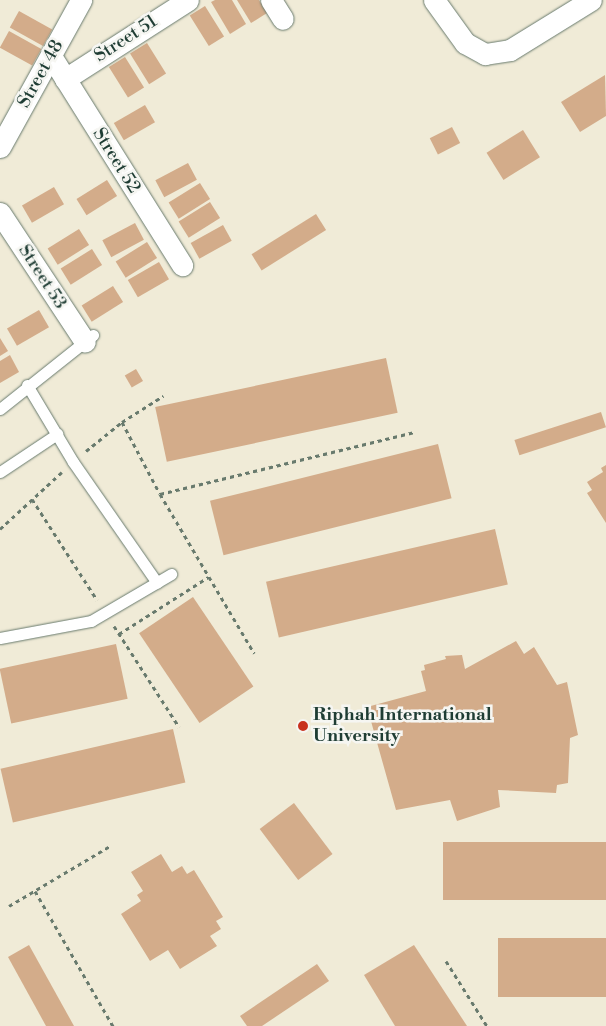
<!DOCTYPE html>
<style>
body{margin:0}
#map{position:relative;width:606px;height:1026px;overflow:hidden;background:#f0ebd7;font-family:"Libre Bodoni",serif}
div>[style]{position:absolute}
.building>*{inset:0;background:#d3ac8a;transform-origin:0 0}
.path>*{height:3px;margin-top:-1.5px;transform-origin:0;background:repeating-linear-gradient(90deg,#687a6d 0 4px,transparent 0 8px)}
.roads{filter:drop-shadow(0 0 1px #687a6d) drop-shadow(0 0 1px #687a6d)}
.service>*{height:11px;margin:-5.5px;padding:0 5.5px;transform-origin:5.5px;border-radius:5.5px;background:#fff}
.minor>*{height:21px;margin:-10.5px;padding:0 10.5px;transform-origin:10.5px;border-radius:10.5px;background:#fff}
.dots>*{width:14px;height:14px;translate:-50% -50%;box-sizing:border-box;border:2px solid #f6f6f2;border-radius:50%}
span{translate:-50% -50%;white-space:nowrap;text-align:center;line-height:1.15;-webkit-text-stroke:5px #f6f6f2;paint-order:stroke}
.street-label{font-size:18px;color:#1f3d34}
.poi-label{font-size:18px;color:#1f3d34;font-weight:700}
.left{translate:0 -50%;text-align:left}
</style>
<div id="map">
<div class="building">
<div style="clip-path:polygon(215px 0,232px 0,246px 24px,230px 34px,211px 2px)"></div>
<div style="clip-path:polygon(237px 0,259px 0,267px 13px,251px 23px)"></div>
<div style="left:205px;top:6px;width:36px;height:18px;rotate:58deg"></div>
<div style="left:19px;top:11px;width:38px;height:19px;rotate:29deg"></div>
<div style="left:9px;top:31px;width:37px;height:19px;rotate:29deg"></div>
<div style="left:147px;top:43px;width:36px;height:20px;rotate:58deg"></div>
<div style="left:125px;top:57px;width:36px;height:19px;rotate:58deg"></div>
<div style="clip-path:polygon(605px 75px,606px 116px,580px 132px,561px 102px)"></div>
<div style="left:145px;top:105px;width:20px;height:36px;rotate:60deg"></div>
<div style="left:452px;top:127px;width:18px;height:25px;rotate:63deg"></div>
<div style="left:523px;top:130px;width:32px;height:43px;rotate:58deg"></div>
<div style="left:188px;top:163px;width:19px;height:37px;rotate:62deg"></div>
<div style="left:107px;top:180px;width:19px;height:36px;rotate:58deg"></div>
<div style="left:200px;top:183px;width:19px;height:37px;rotate:58deg"></div>
<div style="left:54px;top:187px;width:20px;height:37px;rotate:60deg"></div>
<div style="left:210px;top:202px;width:19px;height:37px;rotate:58deg"></div>
<div style="left:316px;top:214px;width:19px;height:76px;rotate:58deg"></div>
<div style="left:135px;top:223px;width:19px;height:37px;rotate:62deg"></div>
<div style="left:223px;top:225px;width:18px;height:37px;rotate:61deg"></div>
<div style="left:79px;top:229px;width:19px;height:37px;rotate:58deg"></div>
<div style="left:147px;top:242px;width:19px;height:37px;rotate:58deg"></div>
<div style="left:92px;top:249px;width:19px;height:37px;rotate:58deg"></div>
<div style="left:159px;top:262px;width:20px;height:36px;rotate:60deg"></div>
<div style="left:113px;top:286px;width:19px;height:37px;rotate:58deg"></div>
<div style="left:39px;top:310px;width:20px;height:37px;rotate:60deg"></div>
<div style="clip-path:polygon(0 338px,8px 351px,0 356px)"></div>
<div style="clip-path:polygon(10px 355px,19px 372px,0 383px,0 361px)"></div>
<div style="left:386px;top:358px;width:56px;height:236px;rotate:78deg"></div>
<div style="left:136px;top:369px;width:14px;height:13px;rotate:60deg"></div>
<div style="left:601px;top:412px;width:16px;height:91px;rotate:72deg"></div>
<div style="left:438px;top:444px;width:56px;height:235px;rotate:76deg"></div>
<div style="clip-path:polygon(606px 465px,606px 523px,587px 493px,592px 490px,587px 482px,603px 472px,601px 468px)"></div>
<div style="left:495px;top:529px;width:57px;height:235px;rotate:77deg"></div>
<div style="left:193px;top:597px;width:108px;height:65px;rotate:56deg"></div>
<div style="clip-path:polygon(516px 641px,524px 654px,534px 647px,557px 685px,567px 682px,578px 735px,570px 738px,568px 783px,557px 785px,556px 793px,498px 790px,500px 807px,457px 821px,450px 800px,396px 810px,367px 707px,426px 691px,421px 671px,425px 670px,424px 665px,446px 659px,445px 656px,462px 655px,465px 669px)"></div>
<div style="left:116px;top:644px;width:56px;height:119px;rotate:78deg"></div>
<div style="left:173px;top:729px;width:55px;height:177px;rotate:77deg"></div>
<div style="left:294px;top:803px;width:64px;height:43px;rotate:53deg"></div>
<div style="left:606px;top:842px;width:58px;height:163px;rotate:90deg"></div>
<div style="clip-path:polygon(161px 854px,172px 872px,182px 866px,187px 874px,194px 870px,223px 917px,216px 921px,221px 929px,210px 936px,217px 946px,180px 969px,168px 950px,150px 961px,121px 914px,141px 901px,137px 895px,143px 891px,131px 872px)"></div>
<div style="left:606px;top:938px;width:59px;height:108px;rotate:90deg"></div>
<div style="clip-path:polygon(29px 945px,74px 1026px,46px 1026px,8px 957px)"></div>
<div style="clip-path:polygon(414px 945px,467px 1026px,395px 1026px,364px 975px)"></div>
<div style="clip-path:polygon(317px 964px,329px 981px,262px 1026px,247px 1026px,240px 1016px)"></div>
</div>
<div class="path">
<div style="left:122px;top:422px;width:81px;rotate:62.2deg"></div>
<div style="left:160px;top:494px;width:185px;rotate:59.4deg"></div>
<div style="left:86px;top:451px;width:46px;rotate:-38.9deg"></div>
<div style="left:122px;top:422px;width:49px;rotate:-32.4deg"></div>
<div style="left:160px;top:494px;width:261px;rotate:-13.7deg"></div>
<div style="left:32px;top:499px;width:120px;rotate:57.2deg"></div>
<div style="left:0;top:529px;width:84px;rotate:-42.6deg"></div>
<div style="left:114px;top:626px;width:120px;rotate:57.2deg"></div>
<div style="left:119px;top:634px;width:106px;rotate:-32.6deg"></div>
<div style="left:35px;top:891px;width:156px;rotate:60deg"></div>
<div style="left:9px;top:906px;width:117px;rotate:-30.7deg"></div>
<div style="left:446px;top:961px;width:77px;rotate:57.8deg"></div>
</div>
<div class="roads">
<div class="service">
<div style="left:27px;top:385px;width:90px;rotate:59.1deg"></div>
<div style="left:73px;top:462px;width:147px;rotate:55.2deg"></div>
<div style="left:0;top:409px;width:119px;rotate:-38.5deg"></div>
<div style="left:0;top:472px;width:69px;rotate:-33.7deg"></div>
<div style="left:0;top:638px;width:93px;rotate:-10.6deg"></div>
<div style="left:91px;top:621px;width:93px;rotate:-30.4deg"></div>
</div>
<div class="minor">
<div style="left:271px;top:0;width:22px;rotate:58deg"></div>
<div style="left:434px;top:0;width:53px;rotate:54.2deg"></div>
<div style="left:465px;top:43px;width:23px;rotate:29deg"></div>
<div style="left:485px;top:54px;width:25px;rotate:-9deg"></div>
<div style="left:510px;top:50px;width:95px;rotate:-31.7deg"></div>
<div style="left:51px;top:56px;width:247px;rotate:57.9deg"></div>
<div style="left:65px;top:79px;width:146px;rotate:-32.7deg"></div>
<div style="left:0;top:147px;width:168px;rotate:-61.1deg"></div>
<div style="left:0;top:213px;width:154px;rotate:56.6deg"></div>
</div>
</div>
<div class="dots">
<div style="left:303px;top:726px;background:#c8321e"></div>
</div>
<div class="street-label">
<span style="left:126px;top:39px;rotate:-33deg">Street 51</span>
<span style="left:41px;top:74px;rotate:-61deg">Street 48</span>
<span style="left:116px;top:161px;rotate:58deg">Street 52</span>
<span style="left:42px;top:277px;rotate:57deg">Street 53</span>
</div>
<div class="poi-label">
<span class="left" style="left:313px;top:726px">Riphah International<br>University</span>
</div>
</div>
